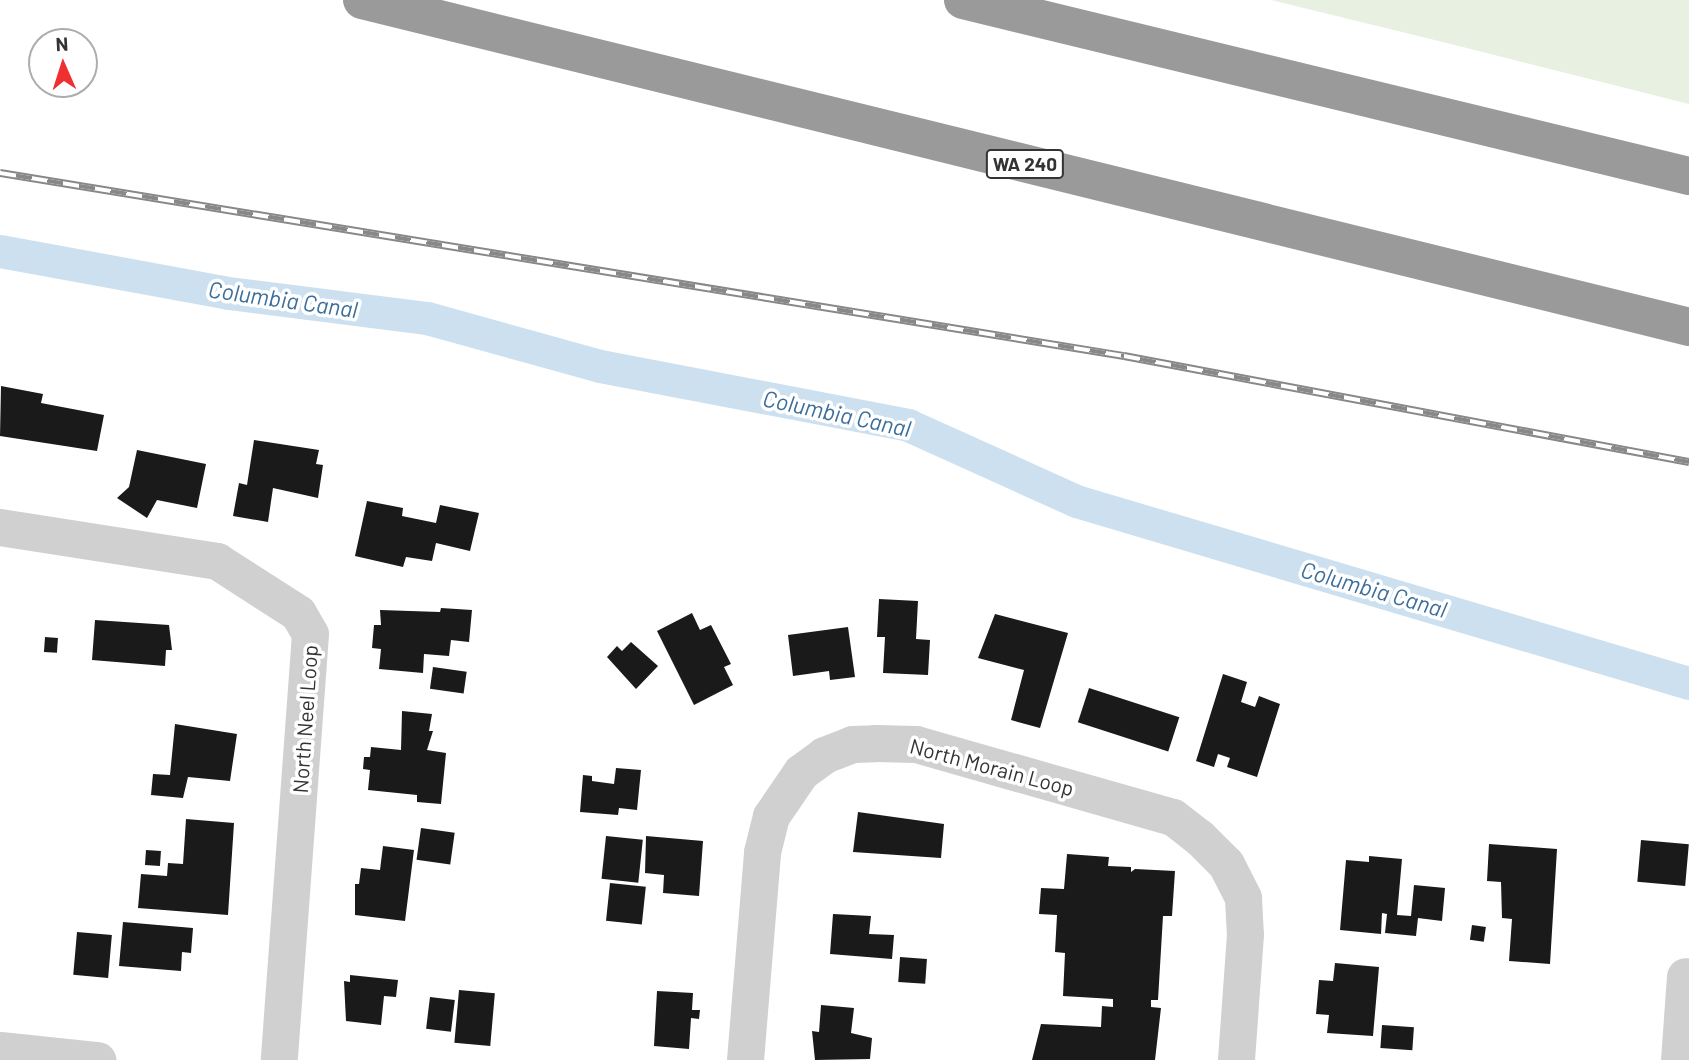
<!DOCTYPE html>
<style>
body{margin:0}
#map{position:relative;width:1689px;height:1060px;overflow:hidden;background:#fff;font-family:Barlow,sans-serif}
div>[style]{position:absolute}
.green>*{inset:0;background:#e8f0e1}
.canal>*{height:33px;margin:-16.5px;padding:0 16.5px;transform-origin:16.5px;border-radius:16.5px;background:#cde0ef}
.building>*{inset:0;background:#1a1a1a;transform-origin:0 0}
.minor>*{height:37px;margin:-18.5px;padding:0 18.5px;transform-origin:18.5px;border-radius:18.5px;background:#d0d0d0}
.motorway>*{height:38px;margin:-19px;padding:0 19px;transform-origin:19px;border-radius:19px;background:#9a9a9a}
.rail>*{height:8px;margin-top:-4px;transform-origin:0;background:repeating-linear-gradient(90deg,#fff 0 16px,#888 0 32px);box-sizing:border-box;border-block:2px solid #888}
span{translate:-50% -50%;white-space:nowrap;text-align:center;line-height:1.15;-webkit-text-stroke:7px #fff;paint-order:stroke}
.shield-label span{padding:2px 5px;background:#fff;border:2px solid;border-radius:5px;-webkit-text-stroke-width:0}
.shield-label{font-size:19px;color:#333;font-weight:700}
.street-label{font-size:21px;color:#333}
.water-label{font-size:23px;color:#3b6e9b;font-style:italic}
.north{position:absolute;left:28px;top:28px;width:70px;height:70px;box-sizing:border-box;background:#fff;border:2px solid #adadad;border-radius:50%;rotate:357deg;font-size:19px;font-weight:700;line-height:28px;text-align:center;color:#333}
.north::after{content:'';display:block;margin:auto;width:24px;height:32px;background:#ee3130;clip-path:polygon(50% 0,100% 100%,50% 72%,0 100%)}
</style>
<div id="map">
<div class="green">
<div style="clip-path:polygon(1271px 0,1689px 0,1689px 104px,1455px 45px)"></div>
</div>
<div class="canal">
<div style="left:0;top:251px;width:232px;rotate:10.4deg"></div>
<div style="left:228px;top:293px;width:201px;rotate:7.2deg"></div>
<div style="left:427px;top:318px;width:180px;rotate:15.5deg"></div>
<div style="left:600px;top:366px;width:314px;rotate:10.8deg"></div>
<div style="left:908px;top:425px;width:184px;rotate:24.3deg"></div>
<div style="left:1076px;top:501px;width:639px;rotate:16.54deg"></div>
</div>
<div class="building">
<div style="clip-path:polygon(1px 386px,43px 394px,41px 403px,104px 415px,97px 451px,0 436px)"></div>
<div style="clip-path:polygon(254px 440px,319px 450px,316px 464px,323px 465px,318px 498px,273px 488px,268px 522px,233px 516px,239px 483px,247px 485px)"></div>
<div style="clip-path:polygon(137px 450px,206px 464px,197px 508px,157px 500px,147px 518px,117px 498px,129px 487px)"></div>
<div style="clip-path:polygon(367px 501px,403px 508px,402px 516px,436px 523px,440px 505px,479px 513px,470px 551px,436px 543px,432px 561px,406px 557px,403px 567px,355px 556px)"></div>
<div style="clip-path:polygon(879px 599px,918px 601px,916px 639px,930px 640px,928px 675px,883px 673px,885px 637px,877px 637px)"></div>
<div style="clip-path:polygon(441px 608px,472px 610px,469px 642px,451px 640px,449px 656px,424px 654px,423px 673px,379px 669px,381px 649px,372px 648px,374px 625px,381px 625px,380px 610px,440px 612px)"></div>
<div style="clip-path:polygon(692px 613px,700px 630px,711px 625px,731px 664px,724px 667px,733px 685px,694px 705px,657px 631px)"></div>
<div style="clip-path:polygon(995px 614px,1068px 633px,1040px 728px,1011px 720px,1024px 670px,978px 658px)"></div>
<div style="clip-path:polygon(95px 620px,169px 625px,172px 650px,166px 650px,165px 666px,92px 660px)"></div>
<div style="clip-path:polygon(848px 627px,855px 677px,830px 680px,829px 671px,793px 676px,788px 635px)"></div>
<div style="left:45px;top:637px;width:13px;height:15px;rotate:4deg"></div>
<div style="clip-path:polygon(631px 642px,658px 666px,636px 689px,607px 657px,617px 646px,622px 651px)"></div>
<div style="left:433px;top:667px;width:34px;height:22px;rotate:8deg"></div>
<div style="clip-path:polygon(1223px 674px,1247px 682px,1241px 702px,1255px 707px,1259px 696px,1280px 704px,1257px 777px,1227px 767px,1230px 758px,1218px 754px,1214px 767px,1196px 761px)"></div>
<div style="left:1089px;top:688px;width:95px;height:36px;rotate:18deg"></div>
<div style="clip-path:polygon(402px 711px,432px 714px,429px 731px,433px 731px,427px 750px,446px 753px,441px 804px,417px 802px,417px 795px,368px 790px,370px 770px,363px 769px,364px 757px,370px 757px,371px 747px,401px 750px)"></div>
<div style="clip-path:polygon(175px 724px,237px 734px,230px 781px,188px 777px,183px 798px,151px 795px,153px 774px,170px 775px)"></div>
<div style="clip-path:polygon(616px 768px,641px 770px,637px 810px,619px 808px,618px 815px,580px 812px,583px 775px,592px 776px,592px 781px,614px 784px)"></div>
<div style="clip-path:polygon(858px 812px,944px 824px,941px 858px,853px 852px)"></div>
<div style="clip-path:polygon(186px 819px,234px 823px,228px 915px,138px 908px,141px 874px,167px 876px,168px 863px,183px 864px)"></div>
<div style="left:421px;top:828px;width:34px;height:32px;rotate:8deg"></div>
<div style="left:606px;top:836px;width:37px;height:43px;rotate:6deg"></div>
<div style="clip-path:polygon(646px 836px,703px 841px,699px 896px,663px 893px,664px 875px,645px 873px)"></div>
<div style="left:1641px;top:840px;width:48px;height:42px;rotate:5deg"></div>
<div style="clip-path:polygon(1489px 844px,1557px 849px,1550px 964px,1509px 961px,1512px 919px,1502px 918px,1501px 882px,1487px 881px)"></div>
<div style="clip-path:polygon(383px 846px,414px 850px,405px 921px,355px 915px,355px 884px,359px 884px,361px 868px,380px 870px)"></div>
<div style="left:146px;top:850px;width:15px;height:15px;rotate:4deg"></div>
<div style="clip-path:polygon(1067px 854px,1109px 857px,1108px 866px,1131px 867px,1131px 872px,1135px 869px,1175px 871px,1172px 916px,1163px 916px,1158px 1000px,1151px 1000px,1151px 1007px,1161px 1008px,1155px 1060px,1032px 1060px,1041px 1024px,1101px 1027px,1102px 1006px,1113px 1007px,1113px 999px,1063px 996px,1065px 953px,1055px 952px,1057px 915px,1039px 914px,1041px 888px,1064px 889px)"></div>
<div style="clip-path:polygon(1369px 856px,1402px 859px,1397px 915px,1411px 916px,1414px 885px,1445px 888px,1442px 921px,1418px 918px,1416px 936px,1385px 933px,1387px 914px,1382px 913px,1381px 934px,1340px 930px,1346px 860px,1369px 862px)"></div>
<div style="left:610px;top:883px;width:36px;height:38px;rotate:6deg"></div>
<div style="clip-path:polygon(833px 914px,871px 916px,869px 934px,894px 935px,892px 959px,830px 954px)"></div>
<div style="clip-path:polygon(123px 922px,193px 928px,191px 953px,182px 952px,181px 971px,119px 966px)"></div>
<div style="left:1472px;top:925px;width:14px;height:15px;rotate:8deg"></div>
<div style="left:77px;top:932px;width:35px;height:43px;rotate:5deg"></div>
<div style="left:900px;top:957px;width:27px;height:25px;rotate:4deg"></div>
<div style="clip-path:polygon(1335px 963px,1379px 967px,1373px 1036px,1327px 1033px,1329px 1015px,1316px 1014px,1319px 980px,1333px 981px)"></div>
<div style="clip-path:polygon(350px 975px,398px 980px,396px 997px,384px 996px,381px 1025px,346px 1021px,344px 981px,350px 982px)"></div>
<div style="left:459px;top:990px;width:36px;height:53px;rotate:5deg"></div>
<div style="clip-path:polygon(657px 991px,693px 993px,692px 1010px,700px 1010px,699px 1019px,691px 1018px,689px 1049px,654px 1046px)"></div>
<div style="left:430px;top:997px;width:25px;height:32px;rotate:7deg"></div>
<div style="clip-path:polygon(821px 1005px,854px 1008px,851px 1033px,872px 1038px,870px 1059px,815px 1060px,812px 1031px,819px 1032px)"></div>
<div style="left:1382px;top:1025px;width:32px;height:23px;rotate:4deg"></div>
</div>
<div class="minor">
<div style="left:0;top:527px;width:220px;rotate:8.9deg"></div>
<div style="left:217px;top:561px;width:96px;rotate:32.7deg"></div>
<div style="left:298px;top:613px;width:24px;rotate:60deg"></div>
<div style="left:310px;top:634px;width:427px;rotate:94.2deg"></div>
<div style="left:0;top:1050px;width:98px;rotate:5.9deg"></div>
<div style="left:745px;top:1060px;width:209px;rotate:-85.3deg"></div>
<div style="left:762px;top:852px;width:37px;rotate:-76deg"></div>
<div style="left:771px;top:816px;width:53px;rotate:-55.7deg"></div>
<div style="left:801px;top:772px;width:29px;rotate:-36deg"></div>
<div style="left:824px;top:755px;width:30px;rotate:-21deg"></div>
<div style="left:852px;top:744px;width:23px;rotate:-2deg"></div>
<div style="left:875px;top:743px;width:41px;rotate:1.4deg"></div>
<div style="left:916px;top:744px;width:267px;rotate:15.9deg"></div>
<div style="left:1173px;top:817px;width:33px;rotate:38deg"></div>
<div style="left:1199px;top:837px;width:38px;rotate:45deg"></div>
<div style="left:1226px;top:864px;width:38px;rotate:63deg"></div>
<div style="left:1243px;top:898px;width:36px;rotate:87deg"></div>
<div style="left:1245px;top:934px;width:126px;rotate:94.1deg"></div>
<div style="left:1679px;top:1060px;width:84px;rotate:-85.9deg"></div>
</div>
<div class="motorway">
<div style="left:362px;top:0;width:1367px;rotate:13.84deg"></div>
<div style="left:963px;top:0;width:747px;rotate:13.63deg"></div>
</div>
<div class="rail">
<div style="left:0;top:173px;width:1139px;rotate:9.25deg"></div>
<div style="left:1124px;top:356px;width:575px;rotate:10.63deg"></div>
</div>
<div class="shield-label">
<span style="left:1025px;top:164px">WA 240</span>
</div>
<div class="street-label">
<span style="left:305px;top:719px;rotate:-86deg">North Neel Loop</span>
<span style="left:992px;top:767px;rotate:15deg">North Morain Loop</span>
</div>
<div class="water-label">
<span style="left:283px;top:299px;rotate:8deg">Columbia Canal</span>
<span style="left:837px;top:413px;rotate:12deg">Columbia Canal</span>
<span style="left:1374px;top:589px;rotate:16deg">Columbia Canal</span>
</div>
<div class="north">N</div>
</div>
